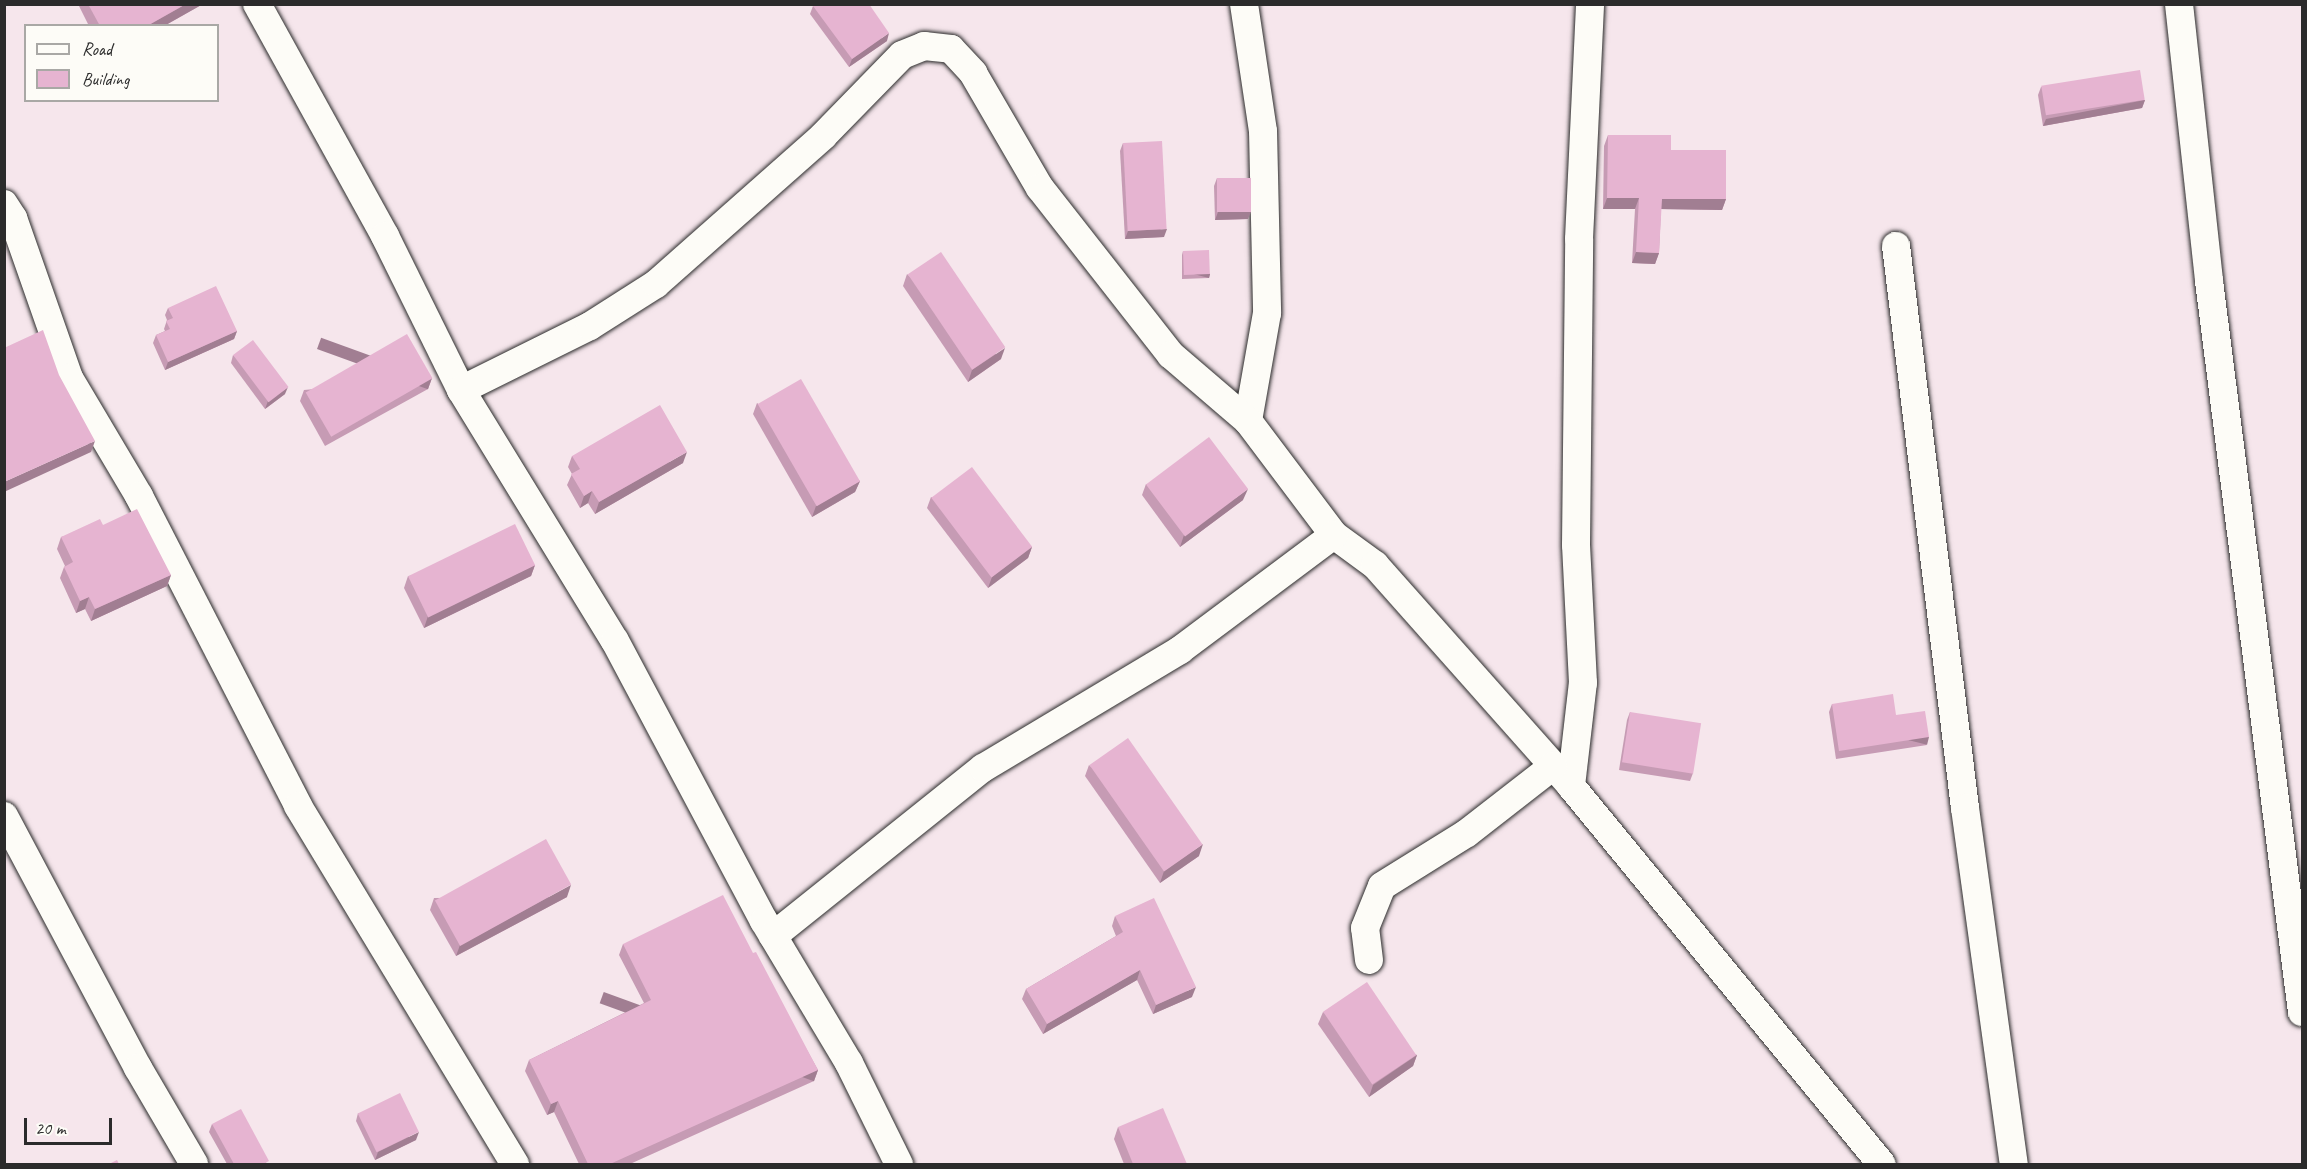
<!DOCTYPE html>
<style>
body{margin:0}
#map{position:relative;width:2307px;height:1169px;overflow:hidden;background:#f6e6ec;font-family:Caveat,sans-serif}
div>[style]{position:absolute}
.roads{filter:drop-shadow(0 0 2px #2b2b2b) drop-shadow(0 0 2px #2b2b2b)}
.minor>*{height:28px;margin:-14px;padding:0 14px;transform-origin:14px;border-radius:14px;background:#fdfcf7}
.wall>*{inset:0;background:#c69bb4}
.shaded-wall>*{inset:0;background:#a17e92;transform-origin:0 0}
.building>*{inset:0;background:#e6b4d1;transform-origin:0 0}
span{translate:-50% -50%;white-space:nowrap;text-align:center;line-height:1.15;-webkit-text-stroke:4.5px #fdfcf7;paint-order:stroke}
.frame{position:absolute;inset:0;border:6px solid #2b2b2b;pointer-events:none}
.legend{position:absolute;left:24px;top:24px;width:195px;height:78px;box-sizing:border-box;background:#fdfcf7;border:2px solid #a9a8a5;margin:0;padding:8px 10px;list-style:none;font-size:18px;color:#2b2b2b}
.legend li{display:flex;align-items:center;gap:12px;height:30px}
.legend b{width:30px;border:2px solid #a9a8a5}
.scale{position:absolute;left:24px;top:1118px;width:88px;height:27px;box-sizing:border-box;border:3px solid #2b2b2b;border-top:0;padding-left:8px;font-size:18px;line-height:21px;white-space:nowrap;color:#2b2b2b;-webkit-text-stroke:4px #fdfcf7;paint-order:stroke}
</style>
<div id="map">
<div class="roads">
<div class="minor">
<div style="left:257px;top:4px;width:265px;rotate:61.1deg"></div>
<div style="left:385px;top:236px;width:172px;rotate:63.7deg"></div>
<div style="left:461px;top:390px;width:294px;rotate:58.5deg"></div>
<div style="left:615px;top:641px;width:317px;rotate:62deg"></div>
<div style="left:764px;top:921px;width:165px;rotate:59.1deg"></div>
<div style="left:849px;top:1063px;width:113px;rotate:63.7deg"></div>
<div style="left:1244px;top:4px;width:128px;rotate:81.5deg"></div>
<div style="left:1263px;top:131px;width:182px;rotate:88.7deg"></div>
<div style="left:1267px;top:313px;width:110px;rotate:100deg"></div>
<div style="left:2179px;top:4px;width:279px;rotate:83.8deg"></div>
<div style="left:2209px;top:281px;width:737px;rotate:82.75deg"></div>
<div style="left:4px;top:204px;width:17px;rotate:57deg"></div>
<div style="left:13px;top:218px;width:170px;rotate:70.7deg"></div>
<div style="left:69px;top:378px;width:137px;rotate:59.3deg"></div>
<div style="left:139px;top:496px;width:348px;rotate:62.8deg"></div>
<div style="left:298px;top:806px;width:419px;rotate:58.8deg"></div>
<div style="left:1896px;top:246px;width:566px;rotate:83deg"></div>
<div style="left:1965px;top:808px;width:359px;rotate:82.2deg"></div>
<div style="left:461px;top:390px;width:144px;rotate:-26.4deg"></div>
<div style="left:590px;top:326px;width:78px;rotate:-32.5deg"></div>
<div style="left:656px;top:284px;width:223px;rotate:-41.5deg"></div>
<div style="left:823px;top:136px;width:113px;rotate:-45.7deg"></div>
<div style="left:902px;top:55px;width:24px;rotate:-22deg"></div>
<div style="left:924px;top:46px;width:27px;rotate:6deg"></div>
<div style="left:951px;top:49px;width:33px;rotate:47deg"></div>
<div style="left:973px;top:73px;width:133px;rotate:59.8deg"></div>
<div style="left:1040px;top:188px;width:212px;rotate:51.9deg"></div>
<div style="left:1171px;top:355px;width:101px;rotate:40.6deg"></div>
<div style="left:1248px;top:421px;width:143px;rotate:53deg"></div>
<div style="left:1334px;top:535px;width:51px;rotate:36.2deg"></div>
<div style="left:1375px;top:565px;width:295px;rotate:48.4deg"></div>
<div style="left:1571px;top:786px;width:489px;rotate:50.6deg"></div>
<div style="left:1571px;top:786px;width:104px;rotate:-83.4deg"></div>
<div style="left:1583px;top:683px;width:138px;rotate:-92.9deg"></div>
<div style="left:1576px;top:545px;width:306px;rotate:-89.4deg"></div>
<div style="left:1579px;top:239px;width:235px;rotate:-87.3deg"></div>
<div style="left:4px;top:816px;width:285px;rotate:62deg"></div>
<div style="left:138px;top:1068px;width:111px;rotate:59.7deg"></div>
<div style="left:773px;top:936px;width:269px;rotate:-38.7deg"></div>
<div style="left:983px;top:768px;width:230px;rotate:-30.9deg"></div>
<div style="left:1180px;top:650px;width:192px;rotate:-36.8deg"></div>
<div style="left:1369px;top:960px;width:32px;rotate:-97deg"></div>
<div style="left:1365px;top:928px;width:45px;rotate:-68deg"></div>
<div style="left:1382px;top:886px;width:100px;rotate:-31.9deg"></div>
<div style="left:1467px;top:833px;width:109px;rotate:-37.9deg"></div>
</div>
</div>
<div class="wall">
<div style="clip-path:polygon(78px 4px,203px 4px,164px 26px,89px 26px)"></div>
<div style="clip-path:polygon(813px 6px,887px 41px,849px 67px,810px 14px)"></div>
<div style="clip-path:polygon(2041px 87px,2145px 100px,2142px 108px,2043px 126px,2038px 95px)"></div>
<div style="clip-path:polygon(1608px 135px,1671px 150px,1726px 199px,1722px 210px,1661px 209px,1659px 253px,1655px 264px,1632px 263px,1635px 209px,1603px 209px,1604px 146px)"></div>
<div style="clip-path:polygon(1123px 143px,1164px 237px,1125px 239px,1120px 151px)"></div>
<div style="clip-path:polygon(1217px 178px,1248px 219px,1215px 220px,1214px 186px)"></div>
<div style="clip-path:polygon(1183px 251px,1210px 274px,1209px 278px,1182px 279px,1182px 255px)"></div>
<div style="clip-path:polygon(907px 274px,1001px 359px,968px 382px,903px 286px)"></div>
<div style="clip-path:polygon(168px 308px,237px 331px,234px 339px,165px 370px,153px 343px,156px 335px,165px 331px,164px 329px,167px 320px,165px 315px)"></div>
<div style="clip-path:polygon(233px 355px,285px 394px,265px 409px,231px 363px)"></div>
<div style="clip-path:polygon(432px 378px,428px 389px,325px 446px,300px 401px,304px 390px)"></div>
<div style="clip-path:polygon(757px 403px,860px 481px,855px 492px,812px 517px,753px 414px)"></div>
<div style="clip-path:polygon(572px 456px,683px 463px,595px 514px,588px 503px,580px 508px,567px 485px,572px 474px,568px 467px)"></div>
<div style="clip-path:polygon(1146px 484px,1243px 500px,1180px 547px,1142px 495px)"></div>
<div style="clip-path:polygon(931px 497px,1032px 547px,1028px 558px,988px 588px,927px 508px)"></div>
<div style="clip-path:polygon(103px 525px,171px 575px,167px 586px,91px 621px,85px 609px,76px 613px,60px 578px,64px 567px,65px 566px,57px 549px,61px 537px)"></div>
<div style="clip-path:polygon(535px 565px,531px 576px,424px 628px,404px 588px,408px 576px)"></div>
<div style="clip-path:polygon(1832px 704px,1896px 715px,1927px 745px,1836px 759px,1829px 712px)"></div>
<div style="clip-path:polygon(1630px 712px,1693px 773px,1690px 781px,1619px 770px,1627px 720px)"></div>
<div style="clip-path:polygon(1089px 765px,1199px 856px,1160px 883px,1085px 776px)"></div>
<div style="clip-path:polygon(567px 897px,456px 956px,430px 910px,434px 898px)"></div>
<div style="clip-path:polygon(1115px 916px,1192px 997px,1153px 1014px,1137px 980px,1043px 1034px,1022px 999px,1026px 989px,1116px 936px,1112px 926px)"></div>
<div style="clip-path:polygon(623px 944px,753px 953px,818px 1070px,814px 1081px,630px 1164px,579px 1164px,554px 1112px,547px 1115px,525px 1071px,529px 1060px,644px 1003px,619px 955px)"></div>
<div style="clip-path:polygon(1323px 1012px,1417px 1055px,1413px 1066px,1369px 1097px,1318px 1024px)"></div>
<div style="clip-path:polygon(358px 1113px,416px 1140px,375px 1160px,356px 1121px)"></div>
<div style="clip-path:polygon(212px 1124px,268px 1164px,227px 1164px,209px 1132px)"></div>
<div style="clip-path:polygon(1118px 1127px,1187px 1164px,1124px 1164px,1114px 1139px)"></div>
</div>
<div class="shaded-wall">
<div style="clip-path:polygon(186px 4px,203px 4px,164px 26px,147px 26px)"></div>
<div style="clip-path:polygon(889px 33px,887px 41px,849px 67px,852px 59px)"></div>
<div style="clip-path:polygon(2145px 100px,2142px 108px,2043px 126px,2046px 119px)"></div>
<div style="clip-path:polygon(1607px 198px,1639px 198px,1635px 209px,1603px 209px)"></div>
<div style="clip-path:polygon(1662px 199px,1726px 199px,1722px 210px,1658px 209px)"></div>
<div style="clip-path:polygon(1218px 212px,1251px 212px,1248px 219px,1215px 220px)"></div>
<div style="clip-path:polygon(1167px 229px,1164px 237px,1125px 239px,1128px 231px)"></div>
<div style="clip-path:polygon(1636px 252px,1659px 253px,1655px 264px,1632px 263px)"></div>
<div style="left:1210px;top:274px;width:4px;height:26px;rotate:104deg"></div>
<div style="clip-path:polygon(237px 331px,234px 339px,165px 370px,168px 362px)"></div>
<div style="clip-path:polygon(1005px 348px,1001px 359px,968px 382px,972px 370px)"></div>
<div style="left:432px;top:378px;width:12px;height:118px;rotate:110deg"></div>
<div style="clip-path:polygon(288px 387px,285px 394px,265px 409px,268px 401px)"></div>
<div style="clip-path:polygon(95px 441px,91px 452px,4px 492px,4px 482px)"></div>
<div style="clip-path:polygon(687px 452px,683px 463px,595px 514px,599px 502px)"></div>
<div style="clip-path:polygon(860px 481px,855px 492px,812px 517px,816px 506px)"></div>
<div style="clip-path:polygon(1248px 489px,1243px 500px,1180px 547px,1184px 535px)"></div>
<div style="clip-path:polygon(592px 491px,588px 503px,580px 508px,584px 496px)"></div>
<div style="clip-path:polygon(1032px 547px,1028px 558px,988px 588px,992px 577px)"></div>
<div style="clip-path:polygon(535px 565px,531px 576px,424px 628px,428px 616px)"></div>
<div style="clip-path:polygon(171px 575px,167px 586px,91px 621px,95px 609px)"></div>
<div style="clip-path:polygon(89px 597px,85px 609px,76px 613px,80px 601px)"></div>
<div style="left:1929px;top:737px;width:8px;height:91px;rotate:104deg"></div>
<div style="clip-path:polygon(1203px 844px,1199px 856px,1160px 883px,1164px 871px)"></div>
<div style="clip-path:polygon(571px 885px,567px 897px,456px 956px,460px 945px)"></div>
<div style="clip-path:polygon(1140px 970px,1137px 980px,1043px 1034px,1047px 1024px)"></div>
<div style="clip-path:polygon(1196px 987px,1192px 997px,1153px 1014px,1156px 1005px)"></div>
<div style="clip-path:polygon(1417px 1055px,1413px 1066px,1369px 1097px,1373px 1085px)"></div>
<div style="left:818px;top:1070px;width:12px;height:228px;rotate:110deg"></div>
<div style="clip-path:polygon(558px 1101px,554px 1112px,547px 1115px,551px 1104px)"></div>
<div style="clip-path:polygon(419px 1132px,416px 1140px,375px 1160px,378px 1152px)"></div>
</div>
<div class="building">
<div style="clip-path:polygon(88px 4px,186px 4px,147px 26px,100px 26px)"></div>
<div style="clip-path:polygon(815px 4px,869px 4px,889px 33px,852px 59px,813px 6px)"></div>
<div style="left:2140px;top:70px;width:30px;height:100px;rotate:81deg"></div>
<div style="clip-path:polygon(1608px 135px,1671px 135px,1671px 150px,1726px 150px,1726px 199px,1662px 199px,1659px 253px,1636px 252px,1639px 198px,1607px 198px)"></div>
<div style="left:1162px;top:141px;width:88px;height:39px;rotate:87deg"></div>
<div style="left:1217px;top:178px;width:34px;height:34px"></div>
<div style="left:1209px;top:250px;width:24px;height:26px;rotate:88deg"></div>
<div style="left:941px;top:252px;width:115px;height:40px;rotate:56deg"></div>
<div style="clip-path:polygon(216px 286px,237px 331px,168px 362px,156px 335px,170px 329px,166px 321px,173px 318px,168px 308px)"></div>
<div style="clip-path:polygon(43px 330px,59px 375px,95px 441px,4px 482px,4px 348px)"></div>
<div style="left:407px;top:334px;width:51px;height:117px;rotate:60deg"></div>
<div style="left:253px;top:340px;width:59px;height:25px;rotate:53deg"></div>
<div style="left:801px;top:379px;width:118px;height:50px;rotate:60deg"></div>
<div style="clip-path:polygon(660px 405px,687px 452px,599px 502px,592px 491px,584px 496px,571px 474px,580px 469px,572px 456px)"></div>
<div style="left:1209px;top:437px;width:65px;height:79px;rotate:53deg"></div>
<div style="left:972px;top:467px;width:100px;height:51px;rotate:53deg"></div>
<div style="clip-path:polygon(137px 509px,171px 575px,95px 609px,89px 597px,80px 601px,64px 567px,73px 562px,61px 537px,100px 519px,103px 525px)"></div>
<div style="left:515px;top:524px;width:46px;height:119px;rotate:64deg"></div>
<div style="clip-path:polygon(1893px 694px,1896px 715px,1925px 711px,1929px 737px,1839px 751px,1832px 704px)"></div>
<div style="left:1630px;top:712px;width:72px;height:51px;rotate:9deg"></div>
<div style="left:1128px;top:738px;width:130px;height:47px;rotate:55deg"></div>
<div style="left:546px;top:839px;width:52px;height:127px;rotate:61deg"></div>
<div style="clip-path:polygon(723px 895px,753px 953px,756px 952px,818px 1070px,610px 1164px,588px 1164px,558px 1101px,551px 1104px,529px 1060px,651px 1000px,623px 944px)"></div>
<div style="clip-path:polygon(1154px 898px,1196px 987px,1156px 1005px,1140px 970px,1047px 1024px,1026px 989px,1123px 932px,1115px 916px)"></div>
<div style="left:1367px;top:982px;width:88px;height:53px;rotate:56deg"></div>
<div style="left:400px;top:1093px;width:43px;height:47px;rotate:64deg"></div>
<div style="clip-path:polygon(1163px 1108px,1187px 1164px,1133px 1164px,1118px 1127px)"></div>
<div style="clip-path:polygon(241px 1109px,269px 1161px,263px 1164px,234px 1164px,212px 1124px)"></div>
<div style="clip-path:polygon(117px 1160px,119px 1164px,109px 1164px)"></div>
</div>
<div class="frame"></div>
<ul class="legend">
<li><b style="height:8px;background:#fdfcf7"></b>Road</li>
<li><b style="height:16px;background:#e6b4d1"></b>Building</li>
</ul>
<div class="scale">20 m</div>
</div>
